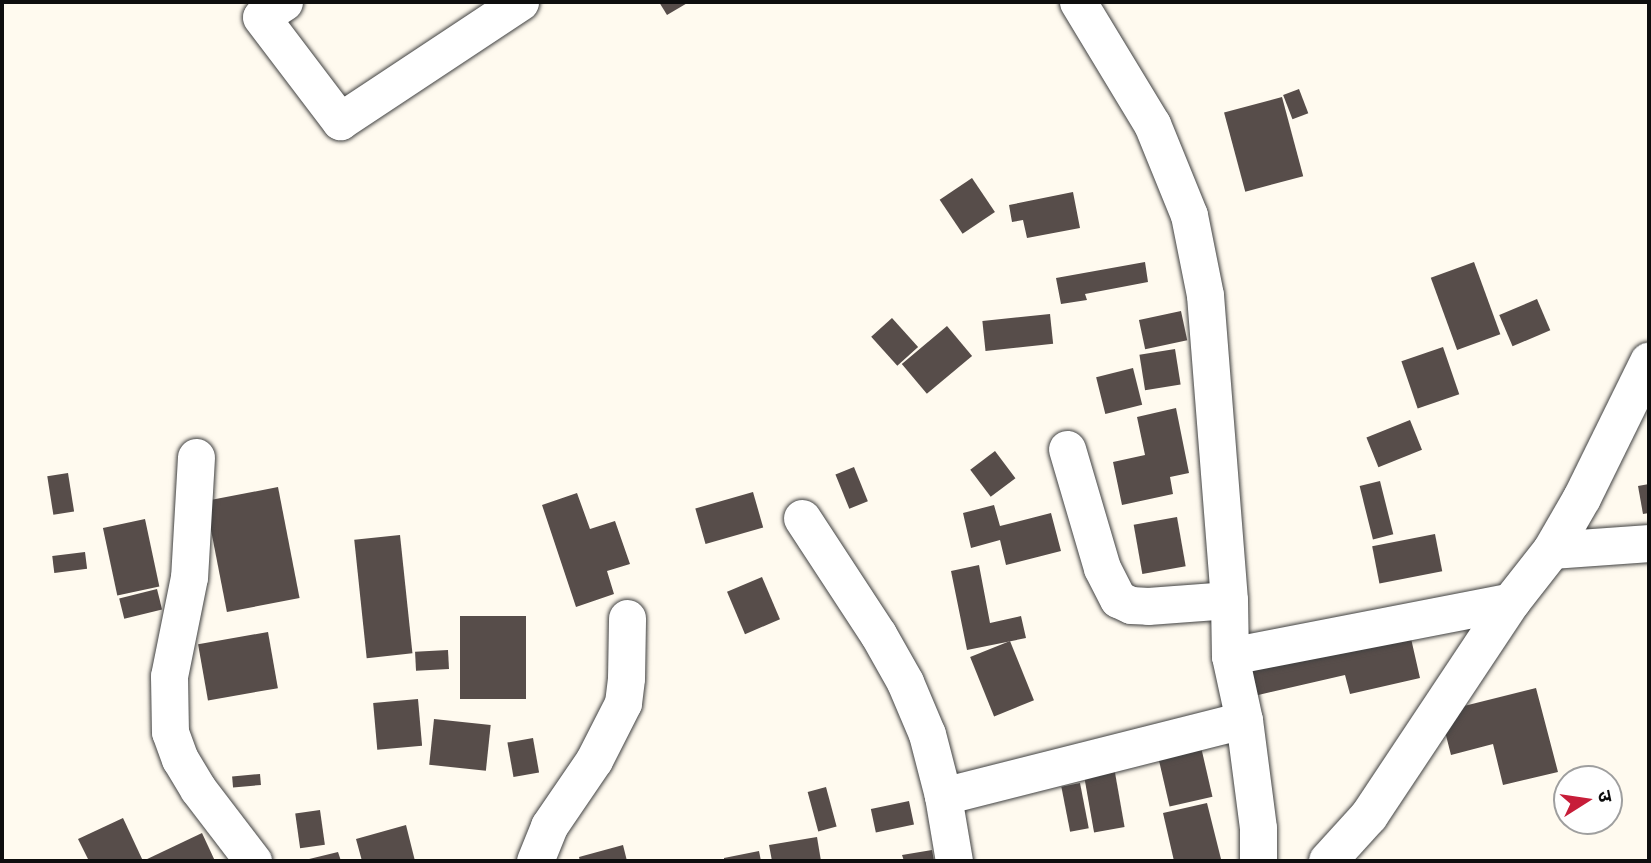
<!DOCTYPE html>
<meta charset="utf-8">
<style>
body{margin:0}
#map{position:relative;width:1651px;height:863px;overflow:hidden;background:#fffaef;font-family:Literata,"Noto Sans Devanagari",serif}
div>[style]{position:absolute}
.building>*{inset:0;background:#574d4a;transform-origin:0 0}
.roads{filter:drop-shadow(0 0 2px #414141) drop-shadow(0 0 2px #414141)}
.minor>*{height:37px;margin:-18.5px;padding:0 18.5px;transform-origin:18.5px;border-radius:18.5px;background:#fff}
.tertiary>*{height:38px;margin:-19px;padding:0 19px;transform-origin:19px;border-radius:19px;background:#fff}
span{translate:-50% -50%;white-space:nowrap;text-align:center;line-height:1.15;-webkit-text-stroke:7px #fff;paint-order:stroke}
.frame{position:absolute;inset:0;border:4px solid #0e0e0e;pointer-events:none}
.north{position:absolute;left:1553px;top:765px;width:70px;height:70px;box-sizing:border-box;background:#fff;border:2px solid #9f9f9f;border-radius:50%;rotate:78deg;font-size:19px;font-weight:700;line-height:28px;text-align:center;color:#0e0e0e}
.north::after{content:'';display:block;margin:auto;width:24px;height:32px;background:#c71d39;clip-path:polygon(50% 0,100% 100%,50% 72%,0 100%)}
</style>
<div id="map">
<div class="building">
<div style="clip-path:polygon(659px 2px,689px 2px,667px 15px)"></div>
<div style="left:1299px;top:89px;width:26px;height:17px;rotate:69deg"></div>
<div style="left:1282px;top:97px;width:82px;height:60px;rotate:75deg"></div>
<div style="left:972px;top:178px;width:41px;height:39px;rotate:56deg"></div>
<div style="clip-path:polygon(1073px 192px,1080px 228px,1027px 238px,1023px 220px,1012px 222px,1009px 205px)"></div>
<div style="clip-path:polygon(1145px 262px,1148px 282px,1085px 294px,1087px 300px,1061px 304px,1056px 278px)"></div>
<div style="left:1474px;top:262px;width:77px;height:46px;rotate:70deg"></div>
<div style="left:1537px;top:299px;width:34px;height:41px;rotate:67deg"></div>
<div style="left:1181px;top:311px;width:30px;height:43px;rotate:78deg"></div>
<div style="left:1050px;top:314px;width:30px;height:68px;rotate:84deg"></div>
<div style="left:892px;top:318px;width:39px;height:28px;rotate:48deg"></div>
<div style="left:947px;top:326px;width:39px;height:59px;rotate:50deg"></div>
<div style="left:1443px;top:347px;width:50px;height:44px;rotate:71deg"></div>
<div style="left:1175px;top:349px;width:36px;height:36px;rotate:81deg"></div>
<div style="left:1133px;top:368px;width:38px;height:38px;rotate:76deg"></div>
<div style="clip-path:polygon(1176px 408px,1189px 473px,1170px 477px,1173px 494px,1122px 505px,1113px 462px,1145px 455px,1137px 417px)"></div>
<div style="left:1410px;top:420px;width:32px;height:47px;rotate:68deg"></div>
<div style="left:995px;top:451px;width:34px;height:31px;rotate:53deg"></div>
<div style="left:854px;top:467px;width:37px;height:20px;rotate:68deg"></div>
<div style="left:68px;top:473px;width:39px;height:21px;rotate:81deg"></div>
<div style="left:1380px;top:481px;width:55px;height:21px;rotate:76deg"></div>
<div style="clip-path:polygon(1649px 484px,1649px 513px,1643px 514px,1638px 486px)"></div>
<div style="left:278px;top:487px;width:113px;height:74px;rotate:79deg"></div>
<div style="left:753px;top:492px;width:37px;height:60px;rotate:74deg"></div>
<div style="clip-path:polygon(577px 493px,590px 529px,615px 521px,630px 564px,607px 571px,614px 594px,576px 607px,542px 505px)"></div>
<div style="clip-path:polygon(994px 505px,1000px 526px,1051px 513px,1061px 551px,1006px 565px,1000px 540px,971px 548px,963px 513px)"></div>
<div style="left:1177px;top:517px;width:50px;height:44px;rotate:80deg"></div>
<div style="left:145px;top:519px;width:69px;height:43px;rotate:78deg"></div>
<div style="left:1435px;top:534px;width:38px;height:64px;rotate:79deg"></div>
<div style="left:400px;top:535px;width:119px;height:46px;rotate:84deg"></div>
<div style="left:85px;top:552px;width:17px;height:33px;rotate:83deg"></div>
<div style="clip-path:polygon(979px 565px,990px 623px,1021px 616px,1026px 638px,967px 650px,951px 571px)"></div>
<div style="left:762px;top:577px;width:46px;height:38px;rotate:67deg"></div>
<div style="left:157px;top:589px;width:21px;height:39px;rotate:76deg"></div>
<div style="left:460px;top:616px;width:66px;height:83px"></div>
<div style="left:268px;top:632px;width:57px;height:71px;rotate:80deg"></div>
<div style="clip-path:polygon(1410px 634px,1420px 678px,1350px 694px,1345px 675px,1254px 696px,1248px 671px)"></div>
<div style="left:1010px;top:641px;width:64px;height:43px;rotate:68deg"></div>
<div style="left:448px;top:650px;width:19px;height:33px;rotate:87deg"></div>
<div style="clip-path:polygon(1536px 688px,1558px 772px,1503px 785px,1493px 744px,1451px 755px,1440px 712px)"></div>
<div style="left:418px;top:699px;width:47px;height:45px;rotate:85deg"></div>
<div style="left:434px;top:719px;width:57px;height:46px;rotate:6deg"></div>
<div style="left:533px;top:738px;width:35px;height:26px;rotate:80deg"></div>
<div style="left:1201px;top:747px;width:51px;height:44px;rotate:77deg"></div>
<div style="left:1114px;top:767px;width:61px;height:31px;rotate:80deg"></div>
<div style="left:260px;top:774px;width:11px;height:28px;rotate:85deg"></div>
<div style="left:1080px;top:783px;width:46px;height:19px;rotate:79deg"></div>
<div style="left:826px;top:787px;width:41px;height:19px;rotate:75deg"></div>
<div style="left:909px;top:801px;width:24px;height:39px;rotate:78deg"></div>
<div style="clip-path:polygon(1207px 803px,1221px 859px,1174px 861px,1163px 813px)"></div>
<div style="left:320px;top:810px;width:35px;height:25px;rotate:82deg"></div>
<div style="clip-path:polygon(123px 818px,143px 861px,89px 861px,78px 839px)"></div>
<div style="clip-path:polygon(406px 825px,415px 861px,362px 861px,356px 839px)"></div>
<div style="clip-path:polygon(202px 833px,215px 861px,143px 861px)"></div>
<div style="clip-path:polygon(817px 837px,821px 861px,772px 861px,769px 845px)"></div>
<div style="clip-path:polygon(623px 845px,627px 861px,580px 861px,579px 857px)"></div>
<div style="clip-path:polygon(932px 850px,934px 861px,904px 861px,902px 855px)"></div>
<div style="clip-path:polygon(759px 851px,761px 861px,724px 861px,724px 858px)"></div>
<div style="clip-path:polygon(338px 852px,341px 861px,305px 861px,305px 860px)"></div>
</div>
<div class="roads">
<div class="minor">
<div style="left:284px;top:2px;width:27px;rotate:147deg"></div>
<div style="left:261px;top:17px;width:131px;rotate:52.8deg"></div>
<div style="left:340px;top:121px;width:216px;rotate:-33.5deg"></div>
<div style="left:1078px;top:2px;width:143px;rotate:58.8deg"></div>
<div style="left:1152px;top:124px;width:98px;rotate:67.9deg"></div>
<div style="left:1189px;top:215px;width:82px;rotate:78.7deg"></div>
<div style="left:1205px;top:295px;width:306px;rotate:85.5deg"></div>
<div style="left:1229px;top:600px;width:56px;rotate:89deg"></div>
<div style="left:1230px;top:656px;width:66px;rotate:77.7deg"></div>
<div style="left:1244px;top:720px;width:109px;rotate:82.6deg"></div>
<div style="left:1258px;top:828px;width:33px;rotate:90deg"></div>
<div style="left:1067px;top:449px;width:124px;rotate:73.6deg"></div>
<div style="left:1102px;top:568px;width:35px;rotate:63deg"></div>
<div style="left:1118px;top:599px;width:14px;rotate:25deg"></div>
<div style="left:1131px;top:605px;width:17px;rotate:3deg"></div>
<div style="left:1148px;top:606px;width:81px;rotate:-4.2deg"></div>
<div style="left:196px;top:457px;width:120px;rotate:93.3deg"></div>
<div style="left:189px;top:577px;width:101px;rotate:101.4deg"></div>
<div style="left:169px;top:676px;width:56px;rotate:89deg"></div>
<div style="left:170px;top:732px;width:29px;rotate:70deg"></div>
<div style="left:180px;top:759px;width:35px;rotate:59deg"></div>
<div style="left:198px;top:789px;width:91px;rotate:52.6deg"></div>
<div style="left:802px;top:518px;width:139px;rotate:56.8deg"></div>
<div style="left:878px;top:634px;width:55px;rotate:60.6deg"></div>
<div style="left:905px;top:682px;width:56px;rotate:67.1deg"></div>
<div style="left:927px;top:734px;width:64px;rotate:75.5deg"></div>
<div style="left:943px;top:796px;width:66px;rotate:80.4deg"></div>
<div style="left:1552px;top:550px;width:97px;rotate:-4.1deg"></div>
<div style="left:1230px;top:656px;width:287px;rotate:-11deg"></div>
<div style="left:943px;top:796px;width:310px;rotate:-14.2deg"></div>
<div style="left:535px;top:861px;width:38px;rotate:-68deg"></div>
<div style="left:549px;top:826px;width:80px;rotate:-55.7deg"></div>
<div style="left:594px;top:760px;width:64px;rotate:-63deg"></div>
<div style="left:623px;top:703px;width:25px;rotate:-83deg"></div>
<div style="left:626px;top:678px;width:60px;rotate:-89deg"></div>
</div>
<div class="tertiary">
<div style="left:1328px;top:861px;width:61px;rotate:-47.7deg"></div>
<div style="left:1369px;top:816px;width:258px;rotate:-56.4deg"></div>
<div style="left:1512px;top:601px;width:65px;rotate:-51.9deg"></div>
<div style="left:1552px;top:550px;width:60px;rotate:-60deg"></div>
<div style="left:1582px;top:498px;width:152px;rotate:-63.8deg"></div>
</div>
</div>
<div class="frame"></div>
<div class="north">उ</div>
</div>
